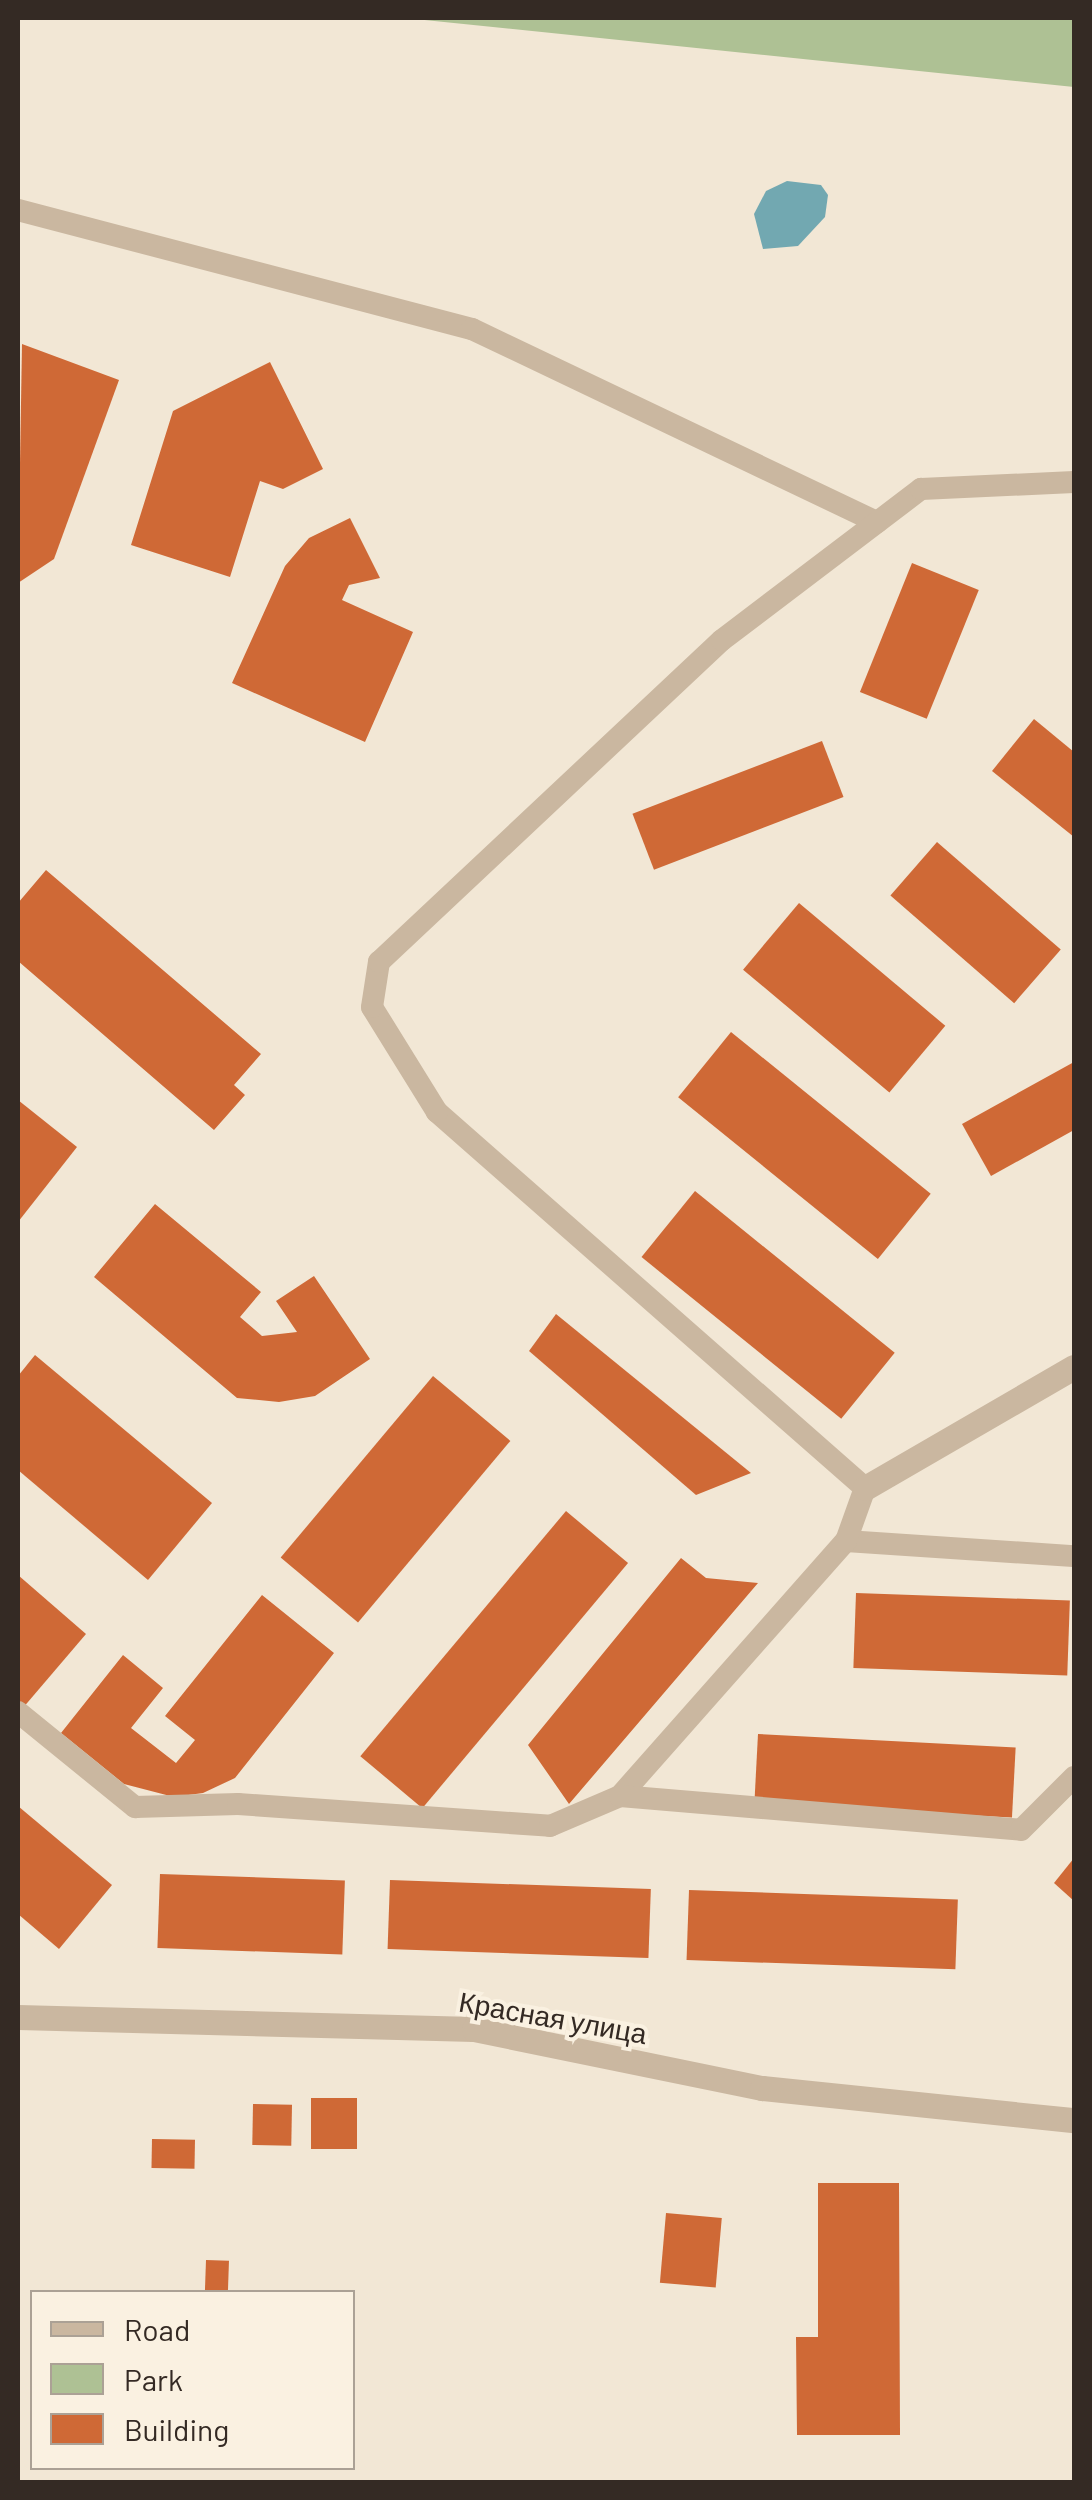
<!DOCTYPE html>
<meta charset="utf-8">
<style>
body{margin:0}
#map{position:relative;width:1092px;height:2500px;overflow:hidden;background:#f2e7d5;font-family:Barlow,sans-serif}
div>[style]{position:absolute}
.green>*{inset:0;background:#aec194}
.water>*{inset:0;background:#72a8b1}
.building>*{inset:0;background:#cf6936;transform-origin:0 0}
.service>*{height:22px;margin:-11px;padding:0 11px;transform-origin:11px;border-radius:11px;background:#cab7a0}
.minor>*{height:25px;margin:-12.5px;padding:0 12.5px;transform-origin:12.5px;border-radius:12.5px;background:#cab7a0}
span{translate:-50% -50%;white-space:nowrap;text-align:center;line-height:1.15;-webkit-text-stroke:8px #faf1e1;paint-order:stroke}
.street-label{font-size:28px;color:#342a24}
.frame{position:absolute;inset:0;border:20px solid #342a24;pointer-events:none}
.legend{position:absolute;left:30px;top:2290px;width:325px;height:180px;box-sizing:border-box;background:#faf1e1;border:2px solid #aba195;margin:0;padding:12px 18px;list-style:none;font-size:30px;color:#342a24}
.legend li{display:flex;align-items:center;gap:20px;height:50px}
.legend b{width:50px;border:2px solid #aba195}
</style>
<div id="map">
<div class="green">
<div style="clip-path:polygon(405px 18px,1074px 18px,1074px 87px)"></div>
</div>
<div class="water">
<div style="clip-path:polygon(787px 181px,821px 185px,828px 195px,825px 217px,798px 246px,763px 249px,754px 214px,766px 191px)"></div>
</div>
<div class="building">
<div style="clip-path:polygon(22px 344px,119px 380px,54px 559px,18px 583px)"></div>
<div style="clip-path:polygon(270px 362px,323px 469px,283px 489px,260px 481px,230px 577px,131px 545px,173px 411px)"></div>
<div style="clip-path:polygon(350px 518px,380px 578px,349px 585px,342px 600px,413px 632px,365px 742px,232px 683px,285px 566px,309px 538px)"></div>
<div style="left:912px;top:563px;width:72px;height:139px;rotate:22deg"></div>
<div style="clip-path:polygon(1034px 719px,1074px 752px,1074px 837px,992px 771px)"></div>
<div style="left:822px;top:741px;width:60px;height:203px;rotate:69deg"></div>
<div style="left:937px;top:842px;width:164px;height:71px;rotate:41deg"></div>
<div style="clip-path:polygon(46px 870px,261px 1054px,234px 1085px,245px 1095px,214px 1130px,18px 961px,18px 903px)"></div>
<div style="left:799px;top:903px;width:191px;height:87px;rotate:40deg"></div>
<div style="left:731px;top:1032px;width:257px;height:84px;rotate:39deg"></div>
<div style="clip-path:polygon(1074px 1062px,1074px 1130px,991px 1176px,962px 1124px)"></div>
<div style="clip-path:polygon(18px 1100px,77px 1147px,18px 1222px)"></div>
<div style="left:695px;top:1191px;width:257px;height:85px;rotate:39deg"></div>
<div style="clip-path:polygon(155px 1204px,261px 1292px,240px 1317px,262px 1336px,297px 1332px,276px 1301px,314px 1276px,370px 1359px,315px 1396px,279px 1402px,237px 1398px,94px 1277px)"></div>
<div style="clip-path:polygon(556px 1314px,751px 1473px,696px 1495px,529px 1351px)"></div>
<div style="clip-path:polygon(35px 1355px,212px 1503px,148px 1580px,18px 1470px,18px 1376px)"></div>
<div style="left:433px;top:1376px;width:101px;height:237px;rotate:40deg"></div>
<div style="left:566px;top:1511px;width:81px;height:320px;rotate:40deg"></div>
<div style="clip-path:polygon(681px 1558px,706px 1578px,758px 1583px,569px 1804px,528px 1745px)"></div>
<div style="clip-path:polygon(18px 1575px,86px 1634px,22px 1709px,18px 1705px)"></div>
<div style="left:856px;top:1593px;width:214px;height:75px;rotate:2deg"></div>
<div style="clip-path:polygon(262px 1595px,334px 1653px,235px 1778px,203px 1793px,174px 1797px,124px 1784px,61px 1733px,123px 1655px,163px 1688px,131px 1728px,176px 1763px,195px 1740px,165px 1716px)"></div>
<div style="left:758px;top:1734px;width:258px;height:70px;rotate:3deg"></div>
<div style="clip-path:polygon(18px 1806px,112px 1885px,59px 1949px,18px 1914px)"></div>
<div style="clip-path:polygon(1074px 1858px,1074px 1901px,1054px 1883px)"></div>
<div style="left:160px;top:1874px;width:185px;height:74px;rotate:2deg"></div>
<div style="left:390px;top:1880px;width:261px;height:69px;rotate:2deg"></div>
<div style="left:689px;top:1890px;width:269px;height:70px;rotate:2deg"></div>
<div style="left:311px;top:2098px;width:46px;height:51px"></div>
<div style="left:253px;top:2104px;width:39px;height:41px;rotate:1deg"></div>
<div style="left:152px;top:2139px;width:43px;height:29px;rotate:1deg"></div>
<div style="clip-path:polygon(818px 2183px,899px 2183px,900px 2435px,797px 2435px,796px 2337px,818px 2337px)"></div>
<div style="left:666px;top:2213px;width:56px;height:70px;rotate:5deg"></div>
<div style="left:206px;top:2260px;width:23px;height:32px;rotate:2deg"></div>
</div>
<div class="service">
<div style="left:18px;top:210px;width:469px;rotate:14.7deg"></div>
<div style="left:472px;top:329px;width:449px;rotate:25.5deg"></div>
<div style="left:846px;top:1541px;width:228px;rotate:3.8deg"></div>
<div style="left:18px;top:1712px;width:151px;rotate:39.1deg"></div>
<div style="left:135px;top:1807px;width:103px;rotate:-1.7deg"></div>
<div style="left:238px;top:1804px;width:313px;rotate:4deg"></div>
<div style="left:550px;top:1826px;width:76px;rotate:-23.2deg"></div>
<div style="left:620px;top:1796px;width:341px;rotate:-48.5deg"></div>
<div style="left:846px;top:1541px;width:56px;rotate:-70.3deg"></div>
<div style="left:865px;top:1488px;width:570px;rotate:-138.7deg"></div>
<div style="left:437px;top:1112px;width:123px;rotate:-121.8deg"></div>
<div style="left:372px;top:1007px;width:46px;rotate:-81.2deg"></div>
<div style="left:379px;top:962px;width:470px;rotate:-43.2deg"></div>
<div style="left:722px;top:640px;width:250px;rotate:-37.2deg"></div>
<div style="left:921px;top:489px;width:153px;rotate:-2.6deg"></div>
<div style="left:620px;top:1796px;width:402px;rotate:4.8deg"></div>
<div style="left:1021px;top:1830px;width:75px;rotate:-45deg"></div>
</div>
<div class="minor">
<div style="left:865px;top:1488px;width:241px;rotate:-30.1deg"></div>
<div style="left:18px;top:2017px;width:456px;rotate:1.5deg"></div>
<div style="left:474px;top:2029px;width:294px;rotate:11.6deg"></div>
<div style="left:762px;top:2088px;width:314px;rotate:5.9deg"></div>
</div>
<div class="street-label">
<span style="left:553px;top:2017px;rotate:10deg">Красная улица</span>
</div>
<div class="frame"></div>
<ul class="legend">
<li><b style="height:12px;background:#cab7a0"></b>Road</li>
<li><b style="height:28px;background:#aec194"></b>Park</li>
<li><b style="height:28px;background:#cf6936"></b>Building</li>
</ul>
</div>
